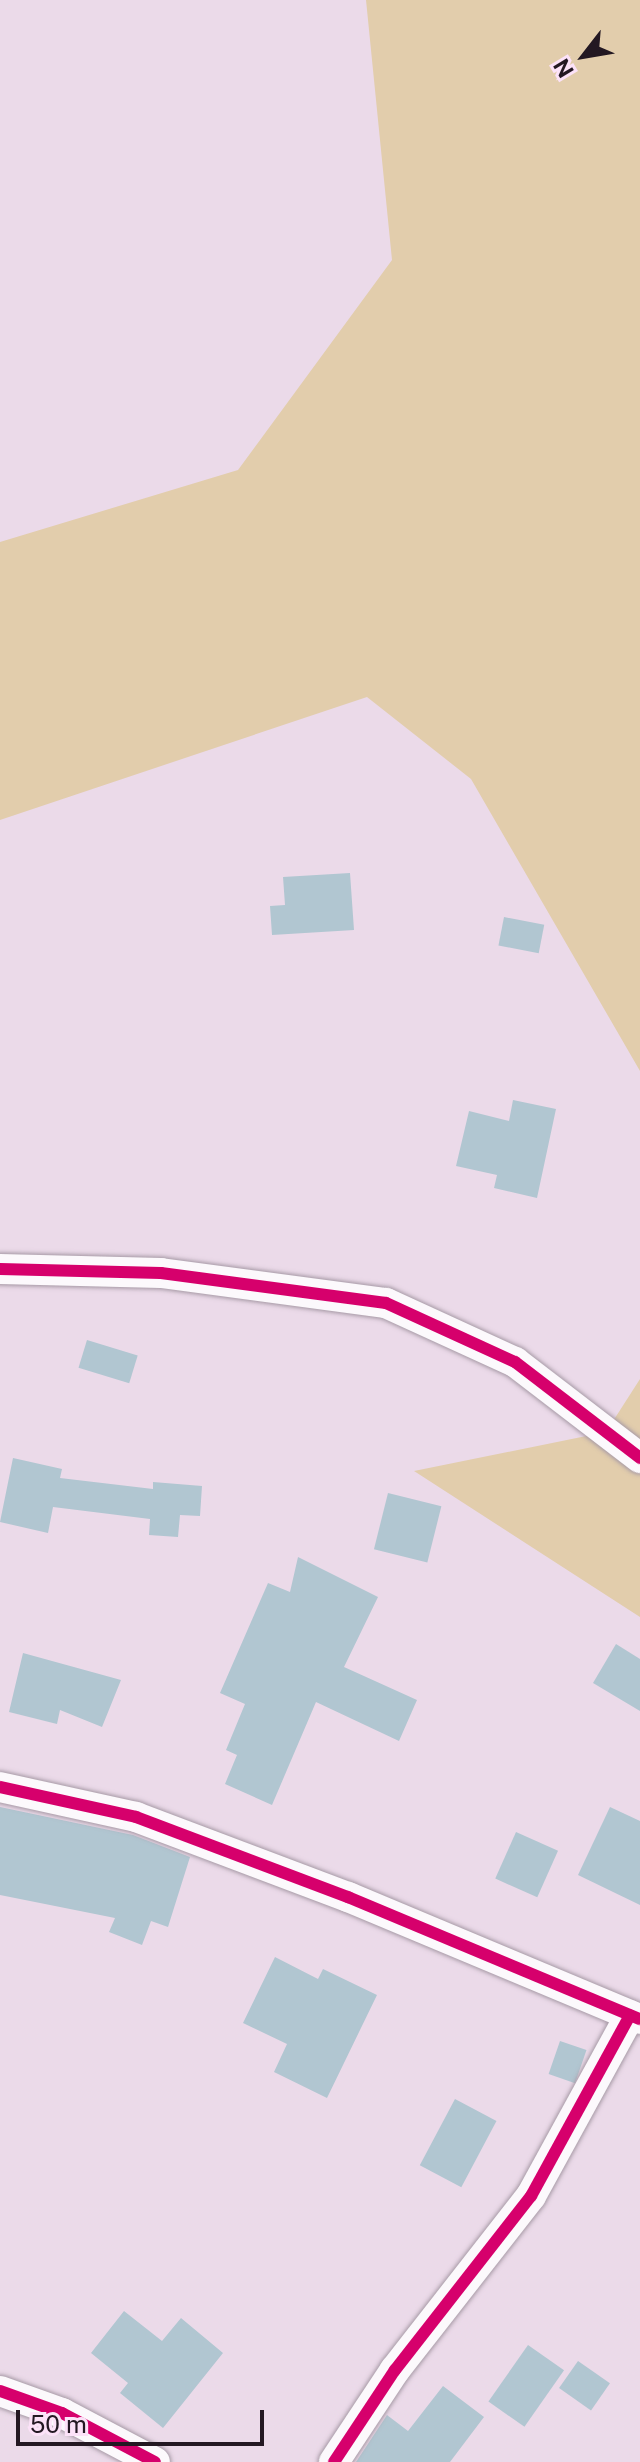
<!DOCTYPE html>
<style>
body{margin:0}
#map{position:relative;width:640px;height:2462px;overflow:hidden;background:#ebdae9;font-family:"Public Sans",sans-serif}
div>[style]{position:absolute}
.green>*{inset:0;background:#e2cdac}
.building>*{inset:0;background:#b1c6d1;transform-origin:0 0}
.roads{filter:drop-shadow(0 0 2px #a79aa6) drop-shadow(0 0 2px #a79aa6)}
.street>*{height:30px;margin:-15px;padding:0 15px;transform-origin:15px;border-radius:15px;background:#fcf9fc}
.cycleway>*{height:12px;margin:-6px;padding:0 6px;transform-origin:6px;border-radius:6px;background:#d6006c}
span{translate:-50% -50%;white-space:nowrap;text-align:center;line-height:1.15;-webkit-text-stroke:8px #fce2f8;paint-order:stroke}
.north{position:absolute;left:544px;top:16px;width:80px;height:80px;-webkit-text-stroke:6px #fce2f8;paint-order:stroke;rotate:239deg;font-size:22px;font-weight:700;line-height:32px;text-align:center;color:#231822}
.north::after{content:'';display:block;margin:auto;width:28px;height:36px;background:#231822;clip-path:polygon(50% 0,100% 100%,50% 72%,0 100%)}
.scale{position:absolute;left:16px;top:2410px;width:248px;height:36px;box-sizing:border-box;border:4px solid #231822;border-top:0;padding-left:10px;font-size:24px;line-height:28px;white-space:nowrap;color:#231822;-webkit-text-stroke:6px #fce2f8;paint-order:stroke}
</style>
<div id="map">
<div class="green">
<div style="clip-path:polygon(366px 0,640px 0,640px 1071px,471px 779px,367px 697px,0 820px,0 542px,238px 470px,392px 260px)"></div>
<div style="clip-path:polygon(640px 1379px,640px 1617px,414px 1471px,606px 1432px)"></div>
</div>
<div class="building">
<div style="clip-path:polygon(350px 873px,354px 930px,272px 935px,270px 906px,285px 905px,283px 877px)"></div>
<div style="left:504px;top:917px;width:41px;height:29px;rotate:11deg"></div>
<div style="clip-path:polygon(513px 1100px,556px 1109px,537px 1198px,494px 1188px,497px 1175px,456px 1166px,469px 1111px,509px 1121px)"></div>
<div style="left:87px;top:1340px;width:53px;height:29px;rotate:17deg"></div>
<div style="clip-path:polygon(13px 1458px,62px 1469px,60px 1478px,153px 1489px,153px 1482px,202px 1486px,200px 1516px,180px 1515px,178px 1537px,149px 1535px,150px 1519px,53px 1507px,48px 1533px,0 1522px)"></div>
<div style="left:388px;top:1493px;width:55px;height:58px;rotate:14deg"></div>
<div style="clip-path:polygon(298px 1557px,378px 1597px,344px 1667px,417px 1700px,399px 1741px,316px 1702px,272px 1805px,225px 1784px,237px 1755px,226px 1750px,245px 1704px,220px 1693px,268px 1583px,290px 1592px)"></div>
<div style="clip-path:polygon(616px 1644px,640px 1659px,640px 1711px,593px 1683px)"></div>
<div style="clip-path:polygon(23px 1653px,121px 1680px,102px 1727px,60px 1710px,57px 1724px,9px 1712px)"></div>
<div style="clip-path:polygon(0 1807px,133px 1835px,190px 1857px,168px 1927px,151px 1921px,142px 1945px,109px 1932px,115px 1918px,0 1895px)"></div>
<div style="clip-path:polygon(610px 1807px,640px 1821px,640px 1905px,578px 1875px)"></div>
<div style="left:516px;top:1832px;width:46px;height:51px;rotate:24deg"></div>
<div style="clip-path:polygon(275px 1957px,318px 1979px,323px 1969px,377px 1995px,327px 2098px,274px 2072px,287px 2044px,243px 2023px)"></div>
<div style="left:560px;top:2041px;width:28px;height:35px;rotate:19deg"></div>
<div style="left:455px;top:2099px;width:47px;height:75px;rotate:28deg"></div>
<div style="clip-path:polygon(124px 2311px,162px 2341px,181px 2318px,223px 2353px,163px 2428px,120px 2393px,128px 2383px,91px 2353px)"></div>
<div style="left:528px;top:2345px;width:44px;height:69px;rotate:35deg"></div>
<div style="left:578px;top:2361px;width:39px;height:33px;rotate:35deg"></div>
<div style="clip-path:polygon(443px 2386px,484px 2417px,450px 2462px,356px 2462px,387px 2415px,408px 2431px)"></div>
</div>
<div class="roads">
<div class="street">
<div style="left:0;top:1269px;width:161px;rotate:1.4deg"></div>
<div style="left:161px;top:1273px;width:227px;rotate:7.6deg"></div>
<div style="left:386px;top:1303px;width:142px;rotate:24.6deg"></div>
<div style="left:515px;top:1362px;width:158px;rotate:37.5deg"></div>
<div style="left:0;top:1787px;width:139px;rotate:12.4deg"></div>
<div style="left:136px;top:1817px;width:227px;rotate:20.7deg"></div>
<div style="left:348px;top:1897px;width:316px;rotate:22.7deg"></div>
<div style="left:0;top:2391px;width:66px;rotate:19.5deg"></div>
<div style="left:62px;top:2413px;width:105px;rotate:27.8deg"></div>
<div style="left:334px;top:2462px;width:110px;rotate:-56.5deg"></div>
<div style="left:395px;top:2370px;width:221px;rotate:-52deg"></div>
<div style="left:531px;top:2196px;width:206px;rotate:-61.3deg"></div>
</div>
</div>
<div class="cycleway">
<div style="left:0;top:1269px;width:161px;rotate:1.4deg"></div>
<div style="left:161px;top:1273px;width:227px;rotate:7.6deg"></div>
<div style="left:386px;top:1303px;width:142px;rotate:24.6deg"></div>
<div style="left:515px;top:1362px;width:158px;rotate:37.5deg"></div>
<div style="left:0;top:1787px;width:139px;rotate:12.4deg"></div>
<div style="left:136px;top:1817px;width:227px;rotate:20.7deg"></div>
<div style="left:348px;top:1897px;width:316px;rotate:22.7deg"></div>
<div style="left:0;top:2391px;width:66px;rotate:19.5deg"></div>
<div style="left:62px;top:2413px;width:105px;rotate:27.8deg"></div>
<div style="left:334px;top:2462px;width:110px;rotate:-56.5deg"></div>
<div style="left:395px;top:2370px;width:221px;rotate:-52deg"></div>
<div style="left:531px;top:2196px;width:206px;rotate:-61.3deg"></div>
</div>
<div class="north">N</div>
<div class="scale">50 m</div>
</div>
